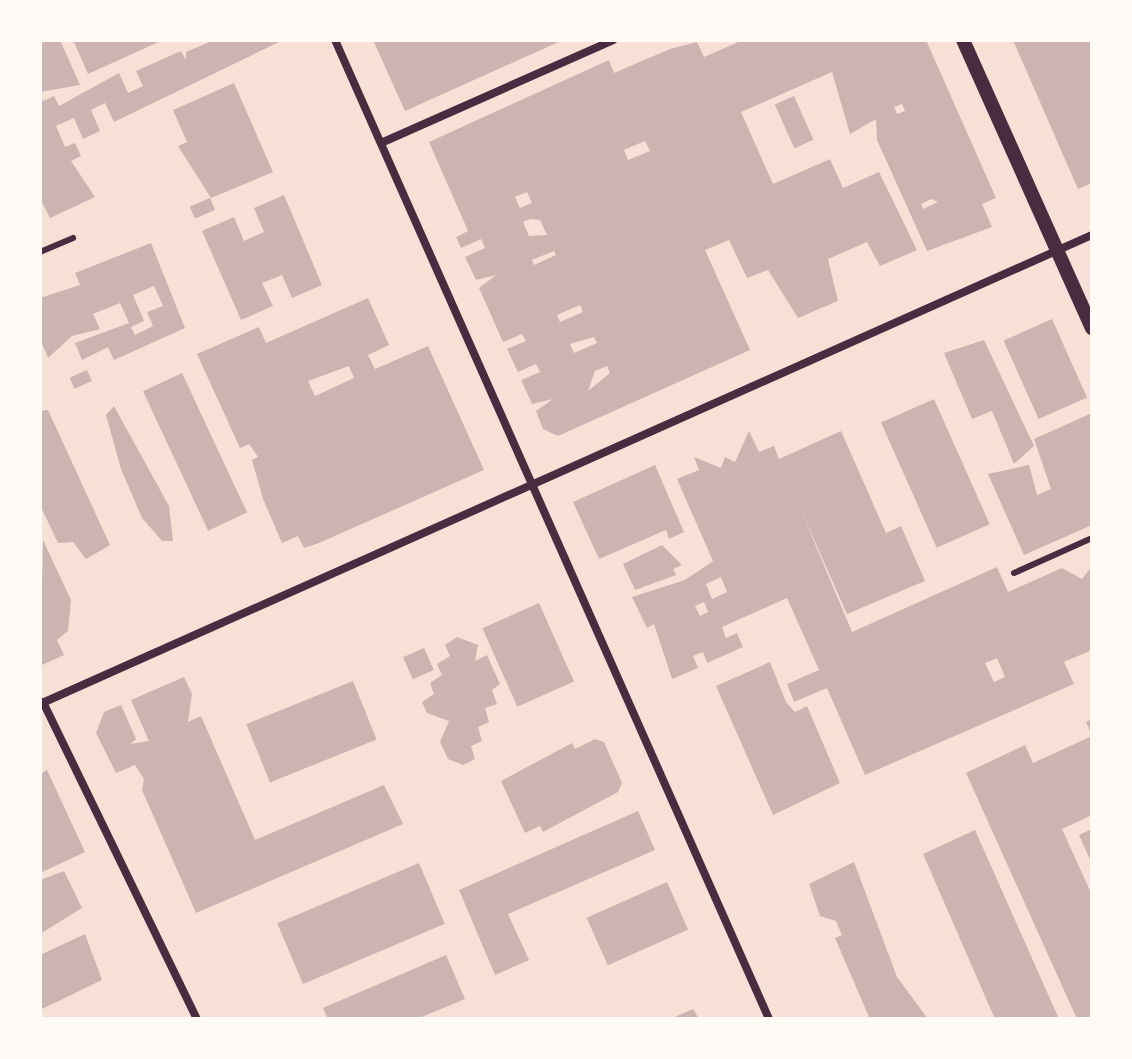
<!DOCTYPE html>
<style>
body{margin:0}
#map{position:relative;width:1132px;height:1059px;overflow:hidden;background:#f7e1d7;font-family:Roboto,sans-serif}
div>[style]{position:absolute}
.building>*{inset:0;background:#ccb4b1;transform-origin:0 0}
.service>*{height:6px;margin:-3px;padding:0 3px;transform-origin:3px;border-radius:3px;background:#4a2c40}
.minor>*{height:8px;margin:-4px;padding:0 4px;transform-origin:4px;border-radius:4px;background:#4a2c40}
.tertiary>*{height:14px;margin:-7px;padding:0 7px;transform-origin:7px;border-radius:7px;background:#4a2c40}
span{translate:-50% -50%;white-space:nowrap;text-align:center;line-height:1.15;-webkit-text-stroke:6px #fffaf5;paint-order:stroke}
.frame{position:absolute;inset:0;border:42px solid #fffaf5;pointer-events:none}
</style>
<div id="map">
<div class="building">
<div style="clip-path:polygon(40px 40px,60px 40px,80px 85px,40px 92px)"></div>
<div style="clip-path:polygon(73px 40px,163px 40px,88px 74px)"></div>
<div style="clip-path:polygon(214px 40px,279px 42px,114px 122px,105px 103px,91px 110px,100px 131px,83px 139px,74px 118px,56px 126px,65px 147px,75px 143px,81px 156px,71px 161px,95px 197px,50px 218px,40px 198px,40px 93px,43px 101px,54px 96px,59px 106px,119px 73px,128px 93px,143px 86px,136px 71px,181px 51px,186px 60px,186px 52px)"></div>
<div style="clip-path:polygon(373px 40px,563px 40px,405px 111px)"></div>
<div style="clip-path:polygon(evenodd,743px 40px,926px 40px,996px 198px,982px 204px,992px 227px,927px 251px,877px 140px,876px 119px,850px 134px,832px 72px,741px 112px,773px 184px,830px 159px,843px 188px,879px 172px,917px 250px,880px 266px,867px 242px,828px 259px,838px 301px,798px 318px,768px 270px,747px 278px,729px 240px,705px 250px,750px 350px,558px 436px,543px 429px,536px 411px,553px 399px,532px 404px,521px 380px,540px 372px,536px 364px,518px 372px,507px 349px,526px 341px,522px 334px,503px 342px,479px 288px,496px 275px,476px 280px,465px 257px,485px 248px,481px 239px,461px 248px,456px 237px,468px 231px,429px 142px,609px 60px,614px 73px,670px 49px,697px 42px,704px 57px,743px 40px,902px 104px,905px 111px,897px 114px,894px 107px,902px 104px,743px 40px,645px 141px,650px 151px,628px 160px,624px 150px,645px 141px,743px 40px,527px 192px,532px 203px,520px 208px,515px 197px,527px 192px,743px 40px,931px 199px,938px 202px,923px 209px,921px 204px,931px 199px,743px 40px,530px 219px,540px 220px,547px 235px,529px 236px,523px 222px,530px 219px,743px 40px,554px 251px,556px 255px,534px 265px,532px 260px,554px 251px,743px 40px,580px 305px,583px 312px,560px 322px,557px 315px,580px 305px,743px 40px,594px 337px,597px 343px,574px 353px,570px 344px,594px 337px,743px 40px,607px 366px,610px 373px,588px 391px,595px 371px,607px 366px)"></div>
<div style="clip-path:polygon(1013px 40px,1092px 40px,1092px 183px,1078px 189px)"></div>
<div style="clip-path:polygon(234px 83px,273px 172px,211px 198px,178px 146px,187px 142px,173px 110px)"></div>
<div style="left:794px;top:96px;width:48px;height:21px;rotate:66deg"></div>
<div style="clip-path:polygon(284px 195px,322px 285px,292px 298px,282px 275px,262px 283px,273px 306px,241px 320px,202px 231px,234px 217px,244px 241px,264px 232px,254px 208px)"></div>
<div style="left:210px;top:198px;width:13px;height:22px;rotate:67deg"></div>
<div style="clip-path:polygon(evenodd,151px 243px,185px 328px,114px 360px,108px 347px,82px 360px,75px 343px,129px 323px,120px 303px,93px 314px,100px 329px,72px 336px,48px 358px,40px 339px,40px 298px,80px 285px,75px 273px,151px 243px,154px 286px,163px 306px,147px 312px,153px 326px,135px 335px,131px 327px,144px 321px,133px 295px,154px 286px)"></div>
<div style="clip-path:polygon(evenodd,368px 298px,389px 345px,368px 355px,375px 369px,428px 346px,484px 470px,319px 543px,304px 548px,298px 536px,282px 543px,263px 499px,252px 460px,258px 457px,249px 444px,240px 448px,197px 354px,259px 327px,266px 343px,368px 298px,349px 366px,354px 378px,315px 396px,308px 381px,349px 366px)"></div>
<div style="left:1052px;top:319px;width:86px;height:53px;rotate:66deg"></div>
<div style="clip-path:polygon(984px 340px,1034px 446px,1014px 464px,992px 411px,972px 419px,944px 353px)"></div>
<div style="left:87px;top:370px;width:12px;height:19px;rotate:66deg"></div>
<div style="left:182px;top:373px;width:154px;height:43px;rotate:65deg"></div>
<div style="left:934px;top:399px;width:137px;height:58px;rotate:66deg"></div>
<div style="clip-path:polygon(114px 406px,169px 506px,173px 541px,162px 541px,142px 518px,121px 469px,106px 415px)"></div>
<div style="clip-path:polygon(48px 410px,110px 545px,86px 559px,73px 542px,58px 543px,40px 505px,40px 411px)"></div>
<div style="clip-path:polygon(1092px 413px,1092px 525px,1024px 555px,988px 474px,1029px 465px,1037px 495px,1051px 489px,1034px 439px)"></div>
<div style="clip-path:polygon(evenodd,749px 431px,759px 452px,774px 446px,779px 459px,841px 431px,886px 533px,901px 526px,925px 581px,847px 614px,800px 508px,852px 632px,997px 567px,1008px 592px,1062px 568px,1082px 579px,1092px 566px,1092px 650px,1064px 662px,1074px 684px,865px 775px,827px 688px,794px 702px,787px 684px,819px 670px,787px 598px,722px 627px,726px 638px,737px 633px,743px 647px,707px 663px,703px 652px,693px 656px,698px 668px,672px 679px,654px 624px,647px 628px,632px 597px,685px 580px,713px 561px,677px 479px,699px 470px,694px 457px,721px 468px,725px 457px,735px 462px,749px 431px,721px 577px,727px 592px,712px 599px,706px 584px,721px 577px,749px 431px,704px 602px,708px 612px,700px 616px,695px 606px,704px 602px,749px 431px,997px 658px,1005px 677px,994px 682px,985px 663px,997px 658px)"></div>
<div style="clip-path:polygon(655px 465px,684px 532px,669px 539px,666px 530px,599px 559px,573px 502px)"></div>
<div style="clip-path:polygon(43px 540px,71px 600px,68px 631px,57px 640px,64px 655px,40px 666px)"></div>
<div style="clip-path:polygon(662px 545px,682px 565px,673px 569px,676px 575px,635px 590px,623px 564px)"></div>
<div style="left:539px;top:603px;width:86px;height:62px;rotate:66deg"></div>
<div style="clip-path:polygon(457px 637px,478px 645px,475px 661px,487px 655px,500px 684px,492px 690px,497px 704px,485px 708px,489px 722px,478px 727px,482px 741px,471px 746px,475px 759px,463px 765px,448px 759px,440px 742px,449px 721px,427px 713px,422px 702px,434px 694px,430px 683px,442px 675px,437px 664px,450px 656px,445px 645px)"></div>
<div style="left:424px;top:648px;width:24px;height:23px;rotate:66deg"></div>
<div style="clip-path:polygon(770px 662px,786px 702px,795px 712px,807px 706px,840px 783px,773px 815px,716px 686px)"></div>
<div style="clip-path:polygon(184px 677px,192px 694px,188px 722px,201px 716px,255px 840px,384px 785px,403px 824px,196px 913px,142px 790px,144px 779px,135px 765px,116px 773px,96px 733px,104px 712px,121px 705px,136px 739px,130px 744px,149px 741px,131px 700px)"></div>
<div style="left:353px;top:681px;width:63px;height:115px;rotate:68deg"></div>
<div style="clip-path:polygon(1092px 719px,1092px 815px,1062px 829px,1092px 895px,1092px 1019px,1077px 1019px,966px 773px,1025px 745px,1033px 763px,1092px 736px,1086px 722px)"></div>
<div style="clip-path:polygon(595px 739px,604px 742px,622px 783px,618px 792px,543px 832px,540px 826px,525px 833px,501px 781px,572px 743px,575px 749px)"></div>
<div style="clip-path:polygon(47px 770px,85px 852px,40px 873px,40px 774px)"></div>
<div style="clip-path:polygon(638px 811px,655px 850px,508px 914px,529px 960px,495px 975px,459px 890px)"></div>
<div style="clip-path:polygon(1092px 829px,1092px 864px,1079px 835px)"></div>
<div style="clip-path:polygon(975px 830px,1059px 1019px,995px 1019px,923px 854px)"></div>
<div style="clip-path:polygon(854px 862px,897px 977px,928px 1019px,869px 1017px,835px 938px,842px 935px,836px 921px,820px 916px,809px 884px)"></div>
<div style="left:419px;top:863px;width:66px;height:154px;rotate:67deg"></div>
<div style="clip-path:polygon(64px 871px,82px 908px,40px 934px,40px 880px)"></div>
<div style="left:667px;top:882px;width:52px;height:88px;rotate:66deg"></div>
<div style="clip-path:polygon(85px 934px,102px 980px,40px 1010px,40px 955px)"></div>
<div style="clip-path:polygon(446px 955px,465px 999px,417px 1019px,328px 1019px,323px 1008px)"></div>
<div style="clip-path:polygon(693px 1009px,699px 1019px,670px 1019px)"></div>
</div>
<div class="service">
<div style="left:40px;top:252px;width:36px;rotate:-23deg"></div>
<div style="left:1014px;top:573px;width:85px;rotate:-24.2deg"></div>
</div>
<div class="minor">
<div style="left:335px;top:40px;width:1071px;rotate:66.09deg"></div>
<div style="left:381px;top:143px;width:254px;rotate:-23.9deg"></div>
<div style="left:43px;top:702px;width:352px;rotate:64.1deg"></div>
<div style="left:40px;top:704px;width:1152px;rotate:-24.03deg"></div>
</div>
<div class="tertiary">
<div style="left:963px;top:40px;width:316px;rotate:65.9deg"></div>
</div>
<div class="frame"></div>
</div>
